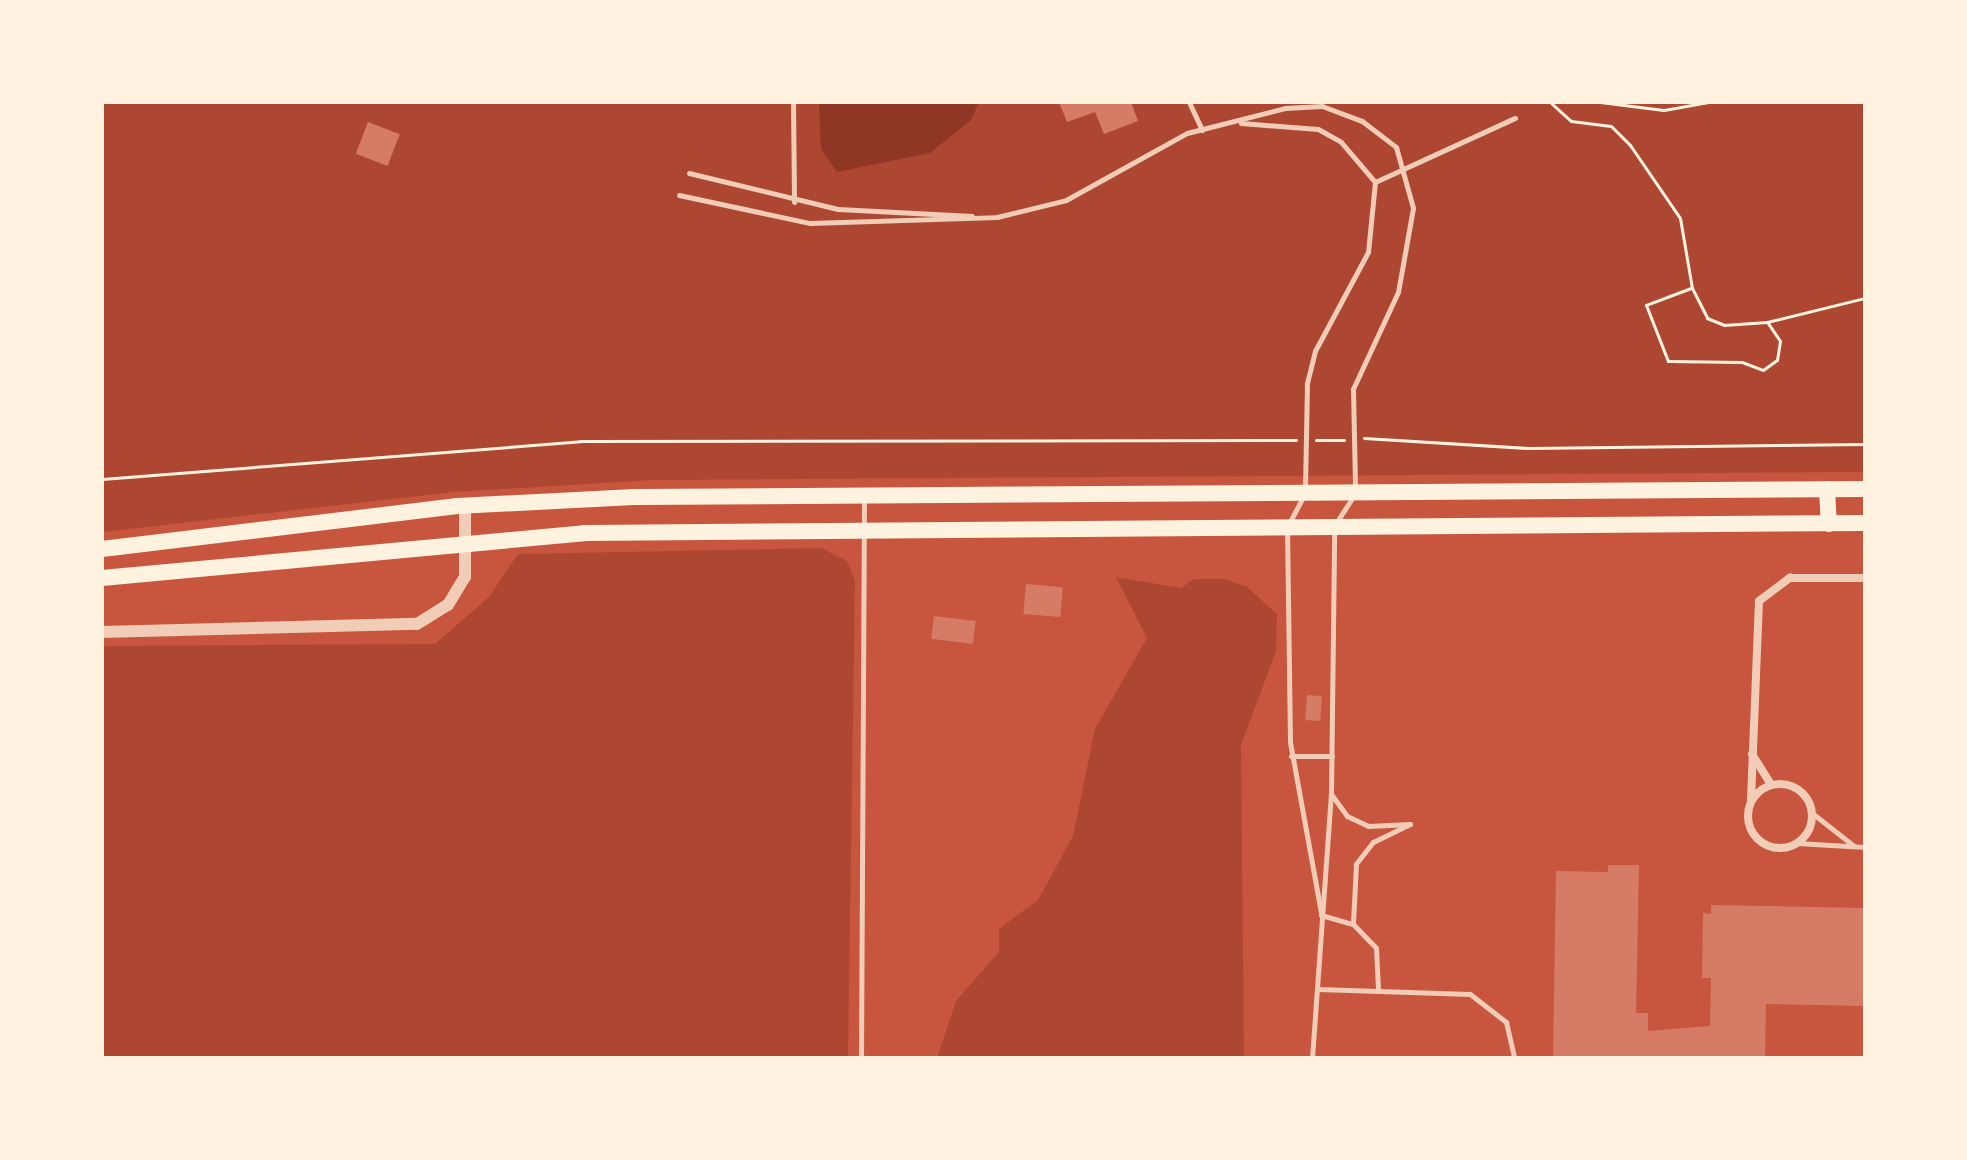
<!DOCTYPE html>
<style>
body{margin:0}
#map{position:relative;width:1967px;height:1160px;overflow:hidden;background:#c8553d;font-family:"Archivo Narrow",sans-serif}
div>[style]{position:absolute}
.green>*{inset:0;background:#ae4732}
.water>*{inset:0;background:#8f3625}
.building>*{inset:0;background:#d67c66;transform-origin:0 0}
.path>*{height:3px;margin:-1.5px;padding:0 1.5px;transform-origin:1.5px;border-radius:1.5px;background:#fff3e0}
.service>*{height:5px;margin:-2.5px;padding:0 2.5px;transform-origin:2.5px;border-radius:2.5px;background:#f1ccb7}
.minor>*{height:8px;margin:-4px;padding:0 4px;transform-origin:4px;border-radius:4px;background:#f1ccb7}
.minor>.ring{margin:-4px;padding:0;box-sizing:content-box;background:none;border:8px solid #f1ccb7;border-radius:50%}
.tertiary>*{height:12px;margin:-6px;padding:0 6px;transform-origin:6px;border-radius:6px;background:#f1ccb7}
.primary>*{height:16px;margin:-8px;padding:0 8px;transform-origin:8px;border-radius:8px;background:#fff3e0}
span{translate:-50% -50%;white-space:nowrap;text-align:center;line-height:1.15;-webkit-text-stroke:6px #fff3e0;paint-order:stroke}
.frame{position:absolute;inset:0;border:104px solid #fff3e0;pointer-events:none}
</style>
<div id="map">
<div class="green">
<div style="clip-path:polygon(102px 102px,1865px 102px,1865px 472px,654px 480px,453px 492px,102px 532px)"></div>
<div style="clip-path:polygon(821px 548px,847px 561px,855px 581px,848px 1058px,102px 1058px,102px 646px,435px 644px,489px 597px,518px 554px)"></div>
<div style="clip-path:polygon(1116px 577px,1181px 588px,1194px 579px,1224px 579px,1247px 587px,1277px 614px,1276px 651px,1241px 745px,1244px 1058px,937px 1058px,956px 1001px,999px 952px,999px 929px,1038px 900px,1073px 836px,1095px 729px,1147px 638px)"></div>
</div>
<div class="water">
<div style="clip-path:polygon(819px 102px,979px 102px,971px 120px,930px 153px,837px 172px,821px 149px)"></div>
</div>
<div class="building">
<div style="clip-path:polygon(1059px 102px,1131px 102px,1138px 121px,1104px 134px,1095px 112px,1067px 122px)"></div>
<div style="left:368px;top:122px;width:34px;height:34px;rotate:21deg"></div>
<div style="left:1026px;top:584px;width:37px;height:30px;rotate:5deg"></div>
<div style="left:934px;top:616px;width:42px;height:23px;rotate:7deg"></div>
<div style="left:1307px;top:695px;width:15px;height:25px;rotate:4deg"></div>
<div style="clip-path:polygon(1608px 865px,1639px 865px,1636px 1013px,1648px 1013px,1648px 1031px,1710px 1026px,1711px 978px,1702px 978px,1703px 913px,1711px 914px,1711px 905px,1865px 908px,1865px 1006px,1766px 1004px,1765px 1058px,1553px 1058px,1556px 871px,1608px 872px)"></div>
</div>
<div class="path">
<div style="left:1600px;top:102px;width:64px;rotate:7.1deg"></div>
<div style="left:1664px;top:110px;width:45px;rotate:-10.3deg"></div>
<div style="left:1551px;top:103px;width:27px;rotate:42deg"></div>
<div style="left:1571px;top:121px;width:40px;rotate:7.1deg"></div>
<div style="left:1611px;top:126px;width:27px;rotate:45deg"></div>
<div style="left:1630px;top:145px;width:88px;rotate:55.6deg"></div>
<div style="left:1680px;top:218px;width:71px;rotate:80.3deg"></div>
<div style="left:1692px;top:288px;width:34px;rotate:63deg"></div>
<div style="left:1707px;top:318px;width:18px;rotate:22deg"></div>
<div style="left:1724px;top:325px;width:43px;rotate:-4deg"></div>
<div style="left:1767px;top:322px;width:101px;rotate:-13.8deg"></div>
<div style="left:1691px;top:288px;width:48px;rotate:159.3deg"></div>
<div style="left:1646px;top:305px;width:60px;rotate:68.6deg"></div>
<div style="left:1668px;top:361px;width:74px;rotate:0.8deg"></div>
<div style="left:1742px;top:362px;width:22px;rotate:21deg"></div>
<div style="left:1763px;top:370px;width:17px;rotate:-36deg"></div>
<div style="left:1777px;top:360px;width:19px;rotate:-81deg"></div>
<div style="left:1780px;top:341px;width:23px;rotate:-124deg"></div>
<div style="left:1364px;top:438px;width:164px;rotate:3.5deg"></div>
<div style="left:1528px;top:448px;width:337px;rotate:-0.7deg"></div>
<div style="left:1316px;top:440px;width:28px"></div>
<div style="left:102px;top:479px;width:480px;rotate:-4.5deg"></div>
<div style="left:580px;top:441px;width:716px;rotate:-0.08deg"></div>
</div>
<div class="service">
<div style="left:793px;top:102px;width:100px;rotate:89.4deg"></div>
<div style="left:1189px;top:102px;width:31px;rotate:65deg"></div>
<div style="left:1241px;top:123px;width:77px;rotate:4.5deg"></div>
<div style="left:1318px;top:129px;width:26px;rotate:29deg"></div>
<div style="left:1341px;top:142px;width:52px;rotate:49.6deg"></div>
<div style="left:1375px;top:182px;width:70px;rotate:95.7deg"></div>
<div style="left:1368px;top:252px;width:112px;rotate:118.2deg"></div>
<div style="left:1315px;top:351px;width:34px;rotate:104deg"></div>
<div style="left:1307px;top:384px;width:104px;rotate:91.1deg"></div>
<div style="left:689px;top:173px;width:153px;rotate:13.6deg"></div>
<div style="left:838px;top:209px;width:134px;rotate:3deg"></div>
<div style="left:1375px;top:182px;width:154px;rotate:-24.6deg"></div>
<div style="left:679px;top:195px;width:134px;rotate:12.1deg"></div>
<div style="left:810px;top:223px;width:187px;rotate:-1.8deg"></div>
<div style="left:997px;top:217px;width:71px;rotate:-13.8deg"></div>
<div style="left:1066px;top:200px;width:138px;rotate:-29deg"></div>
<div style="left:1187px;top:133px;width:101px;rotate:-14.3deg"></div>
<div style="left:1285px;top:108px;width:37px;rotate:-3deg"></div>
<div style="left:1322px;top:106px;width:43px;rotate:20.6deg"></div>
<div style="left:1362px;top:121px;width:43px;rotate:37.4deg"></div>
<div style="left:1396px;top:147px;width:63px;rotate:74.4deg"></div>
<div style="left:1413px;top:208px;width:85px;rotate:100.1deg"></div>
<div style="left:1398px;top:292px;width:107px;rotate:114.9deg"></div>
<div style="left:1353px;top:389px;width:99px;rotate:88.8deg"></div>
<div style="left:1303px;top:497px;width:34px;rotate:118deg"></div>
<div style="left:1287px;top:527px;width:215px;rotate:89.2deg"></div>
<div style="left:1290px;top:742px;width:174px;rotate:79.7deg"></div>
<div style="left:1336px;top:523px;width:31px;rotate:-57deg"></div>
<div style="left:1291px;top:756px;width:41px"></div>
<div style="left:1331px;top:794px;width:27px;rotate:54deg"></div>
<div style="left:1347px;top:816px;width:23px;rotate:25deg"></div>
<div style="left:1368px;top:826px;width:42px;rotate:-2.7deg"></div>
<div style="left:1410px;top:824px;width:41px;rotate:154.1deg"></div>
<div style="left:1373px;top:842px;width:28px;rotate:128deg"></div>
<div style="left:1356px;top:864px;width:60px;rotate:92.9deg"></div>
<div style="left:1812px;top:813px;width:53px;rotate:38.2deg"></div>
<div style="left:1797px;top:843px;width:68px;rotate:3.4deg"></div>
<div style="left:1321px;top:915px;width:33px;rotate:16deg"></div>
<div style="left:1353px;top:924px;width:33px;rotate:46deg"></div>
<div style="left:1376px;top:948px;width:41px;rotate:87.2deg"></div>
<div style="left:1318px;top:989px;width:152px;rotate:1.9deg"></div>
<div style="left:1470px;top:994px;width:46px;rotate:37.9deg"></div>
<div style="left:1506px;top:1022px;width:37px;rotate:77deg"></div>
<div style="left:861px;top:1058px;width:558px;rotate:-89.69deg"></div>
<div style="left:1312px;top:1058px;width:265px;rotate:-85.9deg"></div>
<div style="left:1331px;top:794px;width:262px;rotate:-89.3deg"></div>
</div>
<div class="minor">
<div style="left:1752px;top:754px;width:36px;rotate:58deg"></div>
<div class="ring" style="left:1748px;top:784px;width:56px;height:56px"></div>
<div style="left:1751px;top:800px;width:199px;rotate:-87.7deg"></div>
<div style="left:1759px;top:601px;width:39px;rotate:-37deg"></div>
<div style="left:1790px;top:578px;width:75px"></div>
</div>
<div class="tertiary">
<div style="left:102px;top:632px;width:315px;rotate:-1.5deg"></div>
<div style="left:417px;top:624px;width:36px;rotate:-32deg"></div>
<div style="left:448px;top:605px;width:33px;rotate:-59deg"></div>
<div style="left:465px;top:577px;width:71px;rotate:-90deg"></div>
</div>
<div class="primary">
<div style="left:1827px;top:489px;width:35px;rotate:87deg"></div>
<div style="left:102px;top:549px;width:358px;rotate:-6.9deg"></div>
<div style="left:457px;top:506px;width:177px;rotate:-2.9deg"></div>
<div style="left:634px;top:497px;width:1231px;rotate:-0.37deg"></div>
<div style="left:102px;top:578px;width:484px;rotate:-5.3deg"></div>
<div style="left:584px;top:533px;width:1281px;rotate:-0.45deg"></div>
</div>
<div class="frame"></div>
</div>
